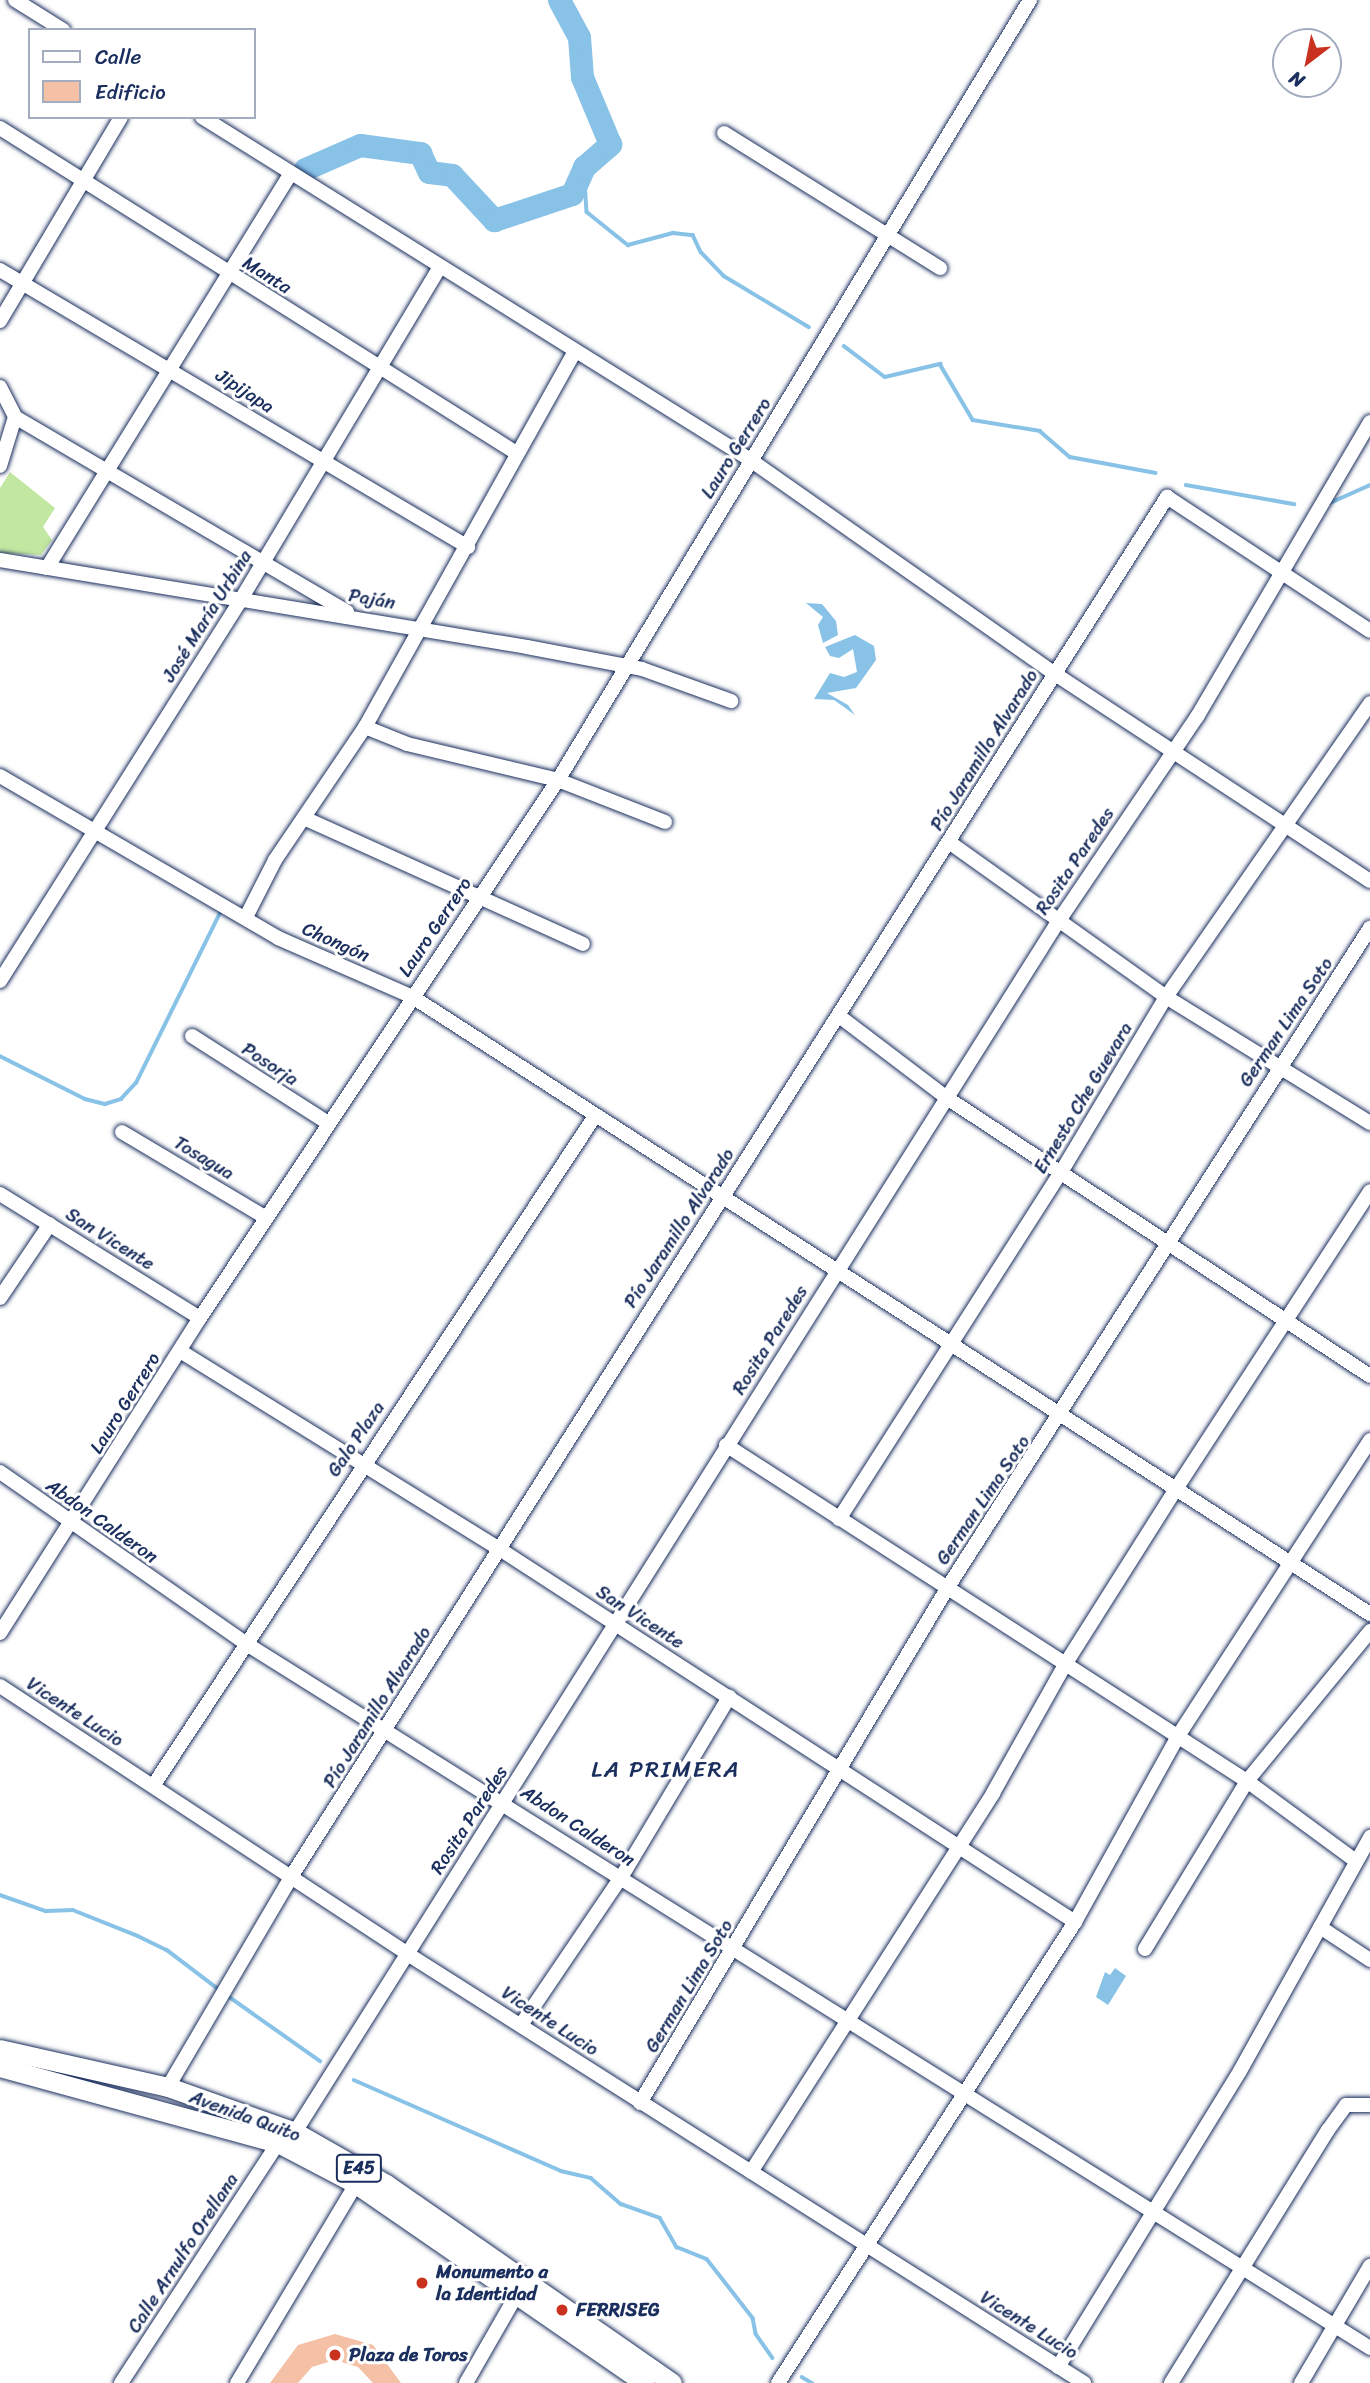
<!DOCTYPE html>
<meta charset="utf-8">
<style>
body{margin:0}
#map{position:relative;width:1370px;height:2383px;overflow:hidden;background:#fff;font-family:Sriracha,sans-serif}
div>[style]{position:absolute}
.green>*{inset:0;background:#c2e7a1}
.water>*{inset:0;background:#88c2e7}
.stream>*{height:3.5px;margin:-1.75px;padding:0 1.75px;transform-origin:1.75px;border-radius:1.75px;background:#88c2e7}
.river>*{height:23px;margin:-11.5px;padding:0 11.5px;transform-origin:11.5px;border-radius:11.5px;background:#88c2e7}
.building>*{inset:0;background:#f4c0a6}
.roads{filter:drop-shadow(0 0 2px #1b2f5e) drop-shadow(0 0 2px #1b2f5e)}
.minor>*{height:14px;margin:-7px;padding:0 7px;transform-origin:7px;border-radius:7px;background:#fff}
.highway>*{height:19px;margin:-9.5px;padding:0 9.5px;transform-origin:9.5px;border-radius:9.5px;background:#fff}
.dots>*{width:19px;height:19px;translate:-50% -50%;box-sizing:border-box;border:4px solid #fff;border-radius:50%}
span{translate:-50% -50%;white-space:nowrap;text-align:center;line-height:1.15;-webkit-text-stroke:6px #fff;paint-order:stroke}
.shield-label span{padding:2px 5px;background:#fff;border:2px solid;border-radius:5px;-webkit-text-stroke-width:0}
.shield-label{font-size:18px;color:#1b2f5e;font-weight:700}
.street-label{font-size:19px;color:#1b2f5e}
.poi-label{font-size:19px;color:#1b2f5e;font-weight:700}
.left{translate:0 -50%;text-align:left}
.quarter-label{font-size:23px;color:#1b2f5e;letter-spacing:2px}
.legend{position:absolute;left:28px;top:28px;width:228px;height:91px;box-sizing:border-box;background:#fff;border:2px solid #a4acbf;margin:0;padding:9px 12px;list-style:none;font-size:21px;color:#1b2f5e}
.legend li{display:flex;align-items:center;gap:14px;height:35px}
.legend b{width:35px;border:2px solid #a4acbf}
.north{position:absolute;left:1272px;top:28px;width:70px;height:70px;box-sizing:border-box;background:#fff;border:2px solid #a4acbf;border-radius:50%;rotate:212deg;font-size:19px;font-weight:700;line-height:28px;text-align:center;color:#1b2f5e}
.north::after{content:'';display:block;margin:auto;width:24px;height:32px;background:#c8321e;clip-path:polygon(50% 0,100% 100%,50% 72%,0 100%)}
</style>
<div id="map">
<div class="green">
<div style="clip-path:polygon(10px 472px,55px 508px,43px 527px,52px 540px,41px 555px,0 553px,0 488px)"></div>
</div>
<div class="water">
<div style="clip-path:polygon(806px 603px,822px 604px,836px 621px,838px 635px,823px 643px,818px 625px,823px 617px)"></div>
<div style="clip-path:polygon(855px 635px,874px 646px,876px 660px,856px 688px,827px 693px,848px 705px,855px 715px,834px 700px,814px 699px,830px 673px,844px 677px,857px 672px,853px 649px,839px 658px,830px 656px,825px 647px)"></div>
<div style="clip-path:polygon(1115px 1968px,1126px 1976px,1108px 2005px,1096px 1997px,1105px 1972px,1110px 1975px)"></div>
</div>
<div class="stream">
<div style="left:584px;top:167px;width:45px;rotate:86.2deg"></div>
<div style="left:587px;top:212px;width:53px;rotate:38.8deg"></div>
<div style="left:628px;top:245px;width:47px;rotate:-14.9deg"></div>
<div style="left:673px;top:233px;width:20px;rotate:6deg"></div>
<div style="left:693px;top:235px;width:19px;rotate:65deg"></div>
<div style="left:701px;top:252px;width:33px;rotate:46deg"></div>
<div style="left:724px;top:276px;width:99px;rotate:31deg"></div>
<div style="left:844px;top:346px;width:51px;rotate:37.1deg"></div>
<div style="left:885px;top:377px;width:57px;rotate:-13.3deg"></div>
<div style="left:940px;top:364px;width:65px;rotate:59.5deg"></div>
<div style="left:973px;top:420px;width:68px;rotate:9.3deg"></div>
<div style="left:1040px;top:431px;width:40px;rotate:41deg"></div>
<div style="left:1070px;top:457px;width:87px;rotate:10.5deg"></div>
<div style="left:1186px;top:485px;width:110px;rotate:10deg"></div>
<div style="left:1330px;top:503px;width:44px;rotate:-24.2deg"></div>
<div style="left:0;top:1056px;width:95px;rotate:26.8deg"></div>
<div style="left:85px;top:1099px;width:21px;rotate:14deg"></div>
<div style="left:105px;top:1104px;width:17px;rotate:-17deg"></div>
<div style="left:121px;top:1099px;width:22px;rotate:-47deg"></div>
<div style="left:136px;top:1083px;width:190px;rotate:-63.7deg"></div>
<div style="left:0;top:1895px;width:49px;rotate:19.2deg"></div>
<div style="left:46px;top:1911px;width:27px;rotate:-2deg"></div>
<div style="left:73px;top:1910px;width:70px;rotate:21.8deg"></div>
<div style="left:138px;top:1936px;width:32px;rotate:26deg"></div>
<div style="left:167px;top:1950px;width:68px;rotate:37.2deg"></div>
<div style="left:228px;top:1996px;width:113px;rotate:35.2deg"></div>
<div style="left:354px;top:2080px;width:226px;rotate:23.7deg"></div>
<div style="left:561px;top:2171px;width:31px;rotate:13deg"></div>
<div style="left:591px;top:2178px;width:40px;rotate:41deg"></div>
<div style="left:621px;top:2204px;width:41px;rotate:19.7deg"></div>
<div style="left:660px;top:2218px;width:34px;rotate:60deg"></div>
<div style="left:677px;top:2247px;width:32px;rotate:22deg"></div>
<div style="left:707px;top:2259px;width:75px;rotate:52.1deg"></div>
<div style="left:753px;top:2318px;width:16px;rotate:79deg"></div>
<div style="left:756px;top:2334px;width:29px;rotate:55deg"></div>
<div style="left:802px;top:2377px;width:12px;rotate:31deg"></div>
</div>
<div class="river">
<div style="left:305px;top:169px;width:60px;rotate:-23.6deg"></div>
<div style="left:360px;top:145px;width:61px;rotate:7.6deg"></div>
<div style="left:420px;top:153px;width:21px;rotate:65deg"></div>
<div style="left:429px;top:172px;width:23px;rotate:7deg"></div>
<div style="left:452px;top:175px;width:62px;rotate:47deg"></div>
<div style="left:494px;top:220px;width:82px;rotate:-18.4deg"></div>
<div style="left:572px;top:194px;width:30px;rotate:-66deg"></div>
<div style="left:584px;top:167px;width:35px;rotate:-41deg"></div>
<div style="left:610px;top:144px;width:73px;rotate:-112.7deg"></div>
<div style="left:582px;top:77px;width:40px;rotate:-94.3deg"></div>
<div style="left:579px;top:37px;width:42px;rotate:-118.4deg"></div>
</div>
<div class="building">
<div style="clip-path:polygon(335px 2334px,373px 2345px,401px 2383px,373px 2383px,358px 2367px,335px 2360px,312px 2367px,298px 2383px,270px 2383px,298px 2345px)"></div>
</div>
<div class="roads">
<div class="minor">
<div style="left:15px;top:0;width:57px;rotate:32deg"></div>
<div style="left:202px;top:117px;width:645px;rotate:32.01deg"></div>
<div style="left:749px;top:459px;width:374px;rotate:35.1deg"></div>
<div style="left:1055px;top:674px;width:377px;rotate:33.3deg"></div>
<div style="left:0;top:128px;width:608px;rotate:32.18deg"></div>
<div style="left:724px;top:133px;width:255px;rotate:32deg"></div>
<div style="left:0;top:270px;width:544px;rotate:30.62deg"></div>
<div style="left:0;top:321px;width:237px;rotate:-59.3deg"></div>
<div style="left:0;top:387px;width:34px;rotate:63deg"></div>
<div style="left:15px;top:417px;width:51px;rotate:107deg"></div>
<div style="left:15px;top:417px;width:385px;rotate:30.4deg"></div>
<div style="left:0;top:560px;width:534px;rotate:9.37deg"></div>
<div style="left:527px;top:647px;width:117px;rotate:10.8deg"></div>
<div style="left:642px;top:669px;width:95px;rotate:19.8deg"></div>
<div style="left:47px;top:568px;width:464px;rotate:-58.3deg"></div>
<div style="left:365px;top:727px;width:45px;rotate:22deg"></div>
<div style="left:407px;top:744px;width:155px;rotate:13.4deg"></div>
<div style="left:558px;top:780px;width:115px;rotate:21.4deg"></div>
<div style="left:0;top:776px;width:322px;rotate:30.2deg"></div>
<div style="left:278px;top:938px;width:145px;rotate:23.6deg"></div>
<div style="left:411px;top:996px;width:1141px;rotate:32.8deg"></div>
<div style="left:304px;top:818px;width:306px;rotate:24.3deg"></div>
<div style="left:949px;top:842px;width:267px;rotate:35.5deg"></div>
<div style="left:1166px;top:997px;width:240px;rotate:31.7deg"></div>
<div style="left:246px;top:917px;width:64px;rotate:-63deg"></div>
<div style="left:275px;top:860px;width:161px;rotate:-55.9deg"></div>
<div style="left:365px;top:727px;width:430px;rotate:-60.8deg"></div>
<div style="left:0;top:981px;width:449px;rotate:-57.7deg"></div>
<div style="left:240px;top:601px;width:389px;rotate:-59.1deg"></div>
<div style="left:839px;top:1016px;width:136px;rotate:37.2deg"></div>
<div style="left:947px;top:1098px;width:506px;rotate:33.31deg"></div>
<div style="left:192px;top:1036px;width:161px;rotate:32.6deg"></div>
<div style="left:122px;top:1132px;width:168px;rotate:30.8deg"></div>
<div style="left:0;top:1194px;width:235px;rotate:31.8deg"></div>
<div style="left:0;top:1298px;width:89px;rotate:-56deg"></div>
<div style="left:180px;top:1351px;width:374px;rotate:31.8deg"></div>
<div style="left:498px;top:1548px;width:688px;rotate:32.95deg"></div>
<div style="left:726px;top:1445px;width:620px;rotate:32.82deg"></div>
<div style="left:1247px;top:1781px;width:135px;rotate:36.3deg"></div>
<div style="left:0;top:1472px;width:299px;rotate:34.9deg"></div>
<div style="left:245px;top:1643px;width:1328px;rotate:32.07deg"></div>
<div style="left:839px;top:1519px;width:410px;rotate:-57.4deg"></div>
<div style="left:1060px;top:1174px;width:206px;rotate:-59.1deg"></div>
<div style="left:1166px;top:997px;width:358px;rotate:-55.2deg"></div>
<div style="left:0;top:1633px;width:373px;rotate:-57.6deg"></div>
<div style="left:200px;top:1318px;width:646px;rotate:-56.36deg"></div>
<div style="left:558px;top:780px;width:912px;rotate:-58.82deg"></div>
<div style="left:0;top:1686px;width:486px;rotate:33.3deg"></div>
<div style="left:406px;top:1953px;width:803px;rotate:32.38deg"></div>
<div style="left:153px;top:1786px;width:803px;rotate:-56.59deg"></div>
<div style="left:1320px;top:1927px;width:60px;rotate:33.4deg"></div>
<div style="left:1145px;top:1949px;width:197px;rotate:-58.7deg"></div>
<div style="left:1247px;top:1781px;width:194px;rotate:-50.6deg"></div>
<div style="left:521px;top:2025px;width:180px;rotate:-55.9deg"></div>
<div style="left:622px;top:1876px;width:209px;rotate:-59.1deg"></div>
<div style="left:168px;top:2087px;width:243px;rotate:-59.6deg"></div>
<div style="left:291px;top:1877px;width:1635px;rotate:-57.59deg"></div>
<div style="left:1167px;top:497px;width:243px;rotate:33.4deg"></div>
<div style="left:640px;top:2103px;width:601px;rotate:-59.17deg"></div>
<div style="left:948px;top:1587px;width:783px;rotate:-57.37deg"></div>
<div style="left:295px;top:2132px;width:1430px;rotate:-57.77deg"></div>
<div style="left:1058px;top:922px;width:248px;rotate:-55.9deg"></div>
<div style="left:1197px;top:717px;width:342px;rotate:-59.6deg"></div>
<div style="left:751px;top:2172px;width:450px;rotate:-57.4deg"></div>
<div style="left:993px;top:1793px;width:149px;rotate:-60.7deg"></div>
<div style="left:1066px;top:1663px;width:202px;rotate:-57.7deg"></div>
<div style="left:1174px;top:1492px;width:359px;rotate:-56.9deg"></div>
<div style="left:1058px;top:2367px;width:347px;rotate:-58.4deg"></div>
<div style="left:1240px;top:2071px;width:268px;rotate:-60.9deg"></div>
<div style="left:121px;top:2383px;width:287px;rotate:-56.8deg"></div>
<div style="left:237px;top:2383px;width:232px;rotate:-59.1deg"></div>
<div style="left:466px;top:2383px;width:100px;rotate:-60.1deg"></div>
<div style="left:778px;top:2383px;width:548px;rotate:-57.21deg"></div>
<div style="left:1075px;top:1922px;width:213px;rotate:-61deg"></div>
<div style="left:1178px;top:1736px;width:353px;rotate:-57deg"></div>
<div style="left:1171px;top:2383px;width:298px;rotate:-58.2deg"></div>
<div style="left:1328px;top:2130px;width:31px;rotate:-54deg"></div>
<div style="left:1346px;top:2105px;width:24px"></div>
<div style="left:1301px;top:2383px;width:136px;rotate:-59.5deg"></div>
</div>
<div class="highway">
<div style="left:0;top:2049px;width:172px;rotate:12.7deg"></div>
<div style="left:168px;top:2087px;width:135px;rotate:19.5deg"></div>
<div style="left:295px;top:2132px;width:105px;rotate:29.7deg"></div>
<div style="left:386px;top:2184px;width:348px;rotate:34.8deg"></div>
<div style="left:0;top:2067px;width:288px;rotate:15.3deg"></div>
<div style="left:278px;top:2143px;width:88px;rotate:27.7deg"></div>
<div style="left:356px;top:2184px;width:351px;rotate:34.6deg"></div>
</div>
</div>
<div class="dots">
<div style="left:422px;top:2283px;background:#c8321e"></div>
<div style="left:562px;top:2310px;background:#c8321e"></div>
<div style="left:335px;top:2355px;background:#c8321e"></div>
</div>
<div class="shield-label">
<span style="left:359px;top:2168px">E45</span>
</div>
<div class="street-label">
<span style="left:267px;top:275px;rotate:32deg">Manta</span>
<span style="left:245px;top:391px;rotate:33deg">Jipijapa</span>
<span style="left:736px;top:448px;rotate:-58deg">Lauro Gerrero</span>
<span style="left:372px;top:599px;rotate:10deg">Paján</span>
<span style="left:207px;top:616px;rotate:-58deg">José María Urbina</span>
<span style="left:984px;top:750px;rotate:-58deg">Pío Jaramillo Alvarado</span>
<span style="left:1075px;top:861px;rotate:-56deg">Rosita Paredes</span>
<span style="left:435px;top:927px;rotate:-56deg">Lauro Gerrero</span>
<span style="left:336px;top:942px;rotate:24deg">Chongón</span>
<span style="left:1286px;top:1022px;rotate:-56deg">German Lima Soto</span>
<span style="left:270px;top:1064px;rotate:33deg">Posorja</span>
<span style="left:1083px;top:1098px;rotate:-59deg">Ernesto Che Guevara</span>
<span style="left:204px;top:1158px;rotate:31deg">Tosagua</span>
<span style="left:679px;top:1228px;rotate:-57deg">Pío Jaramillo Alvarado</span>
<span style="left:110px;top:1239px;rotate:32deg">San Vicente</span>
<span style="left:770px;top:1340px;rotate:-58deg">Rosita Paredes</span>
<span style="left:125px;top:1403px;rotate:-58deg">Lauro Gerrero</span>
<span style="left:356px;top:1439px;rotate:-56deg">Galo Plaza</span>
<span style="left:983px;top:1500px;rotate:-56deg">German Lima Soto</span>
<span style="left:102px;top:1521px;rotate:35deg">Abdon Calderon</span>
<span style="left:640px;top:1617px;rotate:33deg">San Vicente</span>
<span style="left:377px;top:1707px;rotate:-58deg">Pío Jaramillo Alvarado</span>
<span style="left:75px;top:1712px;rotate:33deg">Vicente Lucio</span>
<span style="left:469px;top:1820px;rotate:-57deg">Rosita Paredes</span>
<span style="left:578px;top:1826px;rotate:33deg">Abdon Calderon</span>
<span style="left:689px;top:1986px;rotate:-59deg">German Lima Soto</span>
<span style="left:550px;top:2021px;rotate:33deg">Vicente Lucio</span>
<span style="left:245px;top:2116px;rotate:20deg">Avenida Quito</span>
<span style="left:183px;top:2253px;rotate:-57deg">Calle Arnulfo Orellana</span>
<span style="left:1029px;top:2325px;rotate:32deg">Vicente Lucio</span>
</div>
<div class="poi-label">
<span class="left" style="left:436px;top:2283px">Monumento a<br>la Identidad</span>
<span class="left" style="left:576px;top:2310px">FERRISEG</span>
<span class="left" style="left:349px;top:2355px">Plaza de Toros</span>
</div>
<div class="quarter-label">
<span style="left:666px;top:1770px">LA PRIMERA</span>
</div>
<ul class="legend">
<li><b style="height:9px;background:#fff"></b>Calle</li>
<li><b style="height:19px;background:#f4c0a6"></b>Edificio</li>
</ul>
<div class="north">N</div>
</div>
